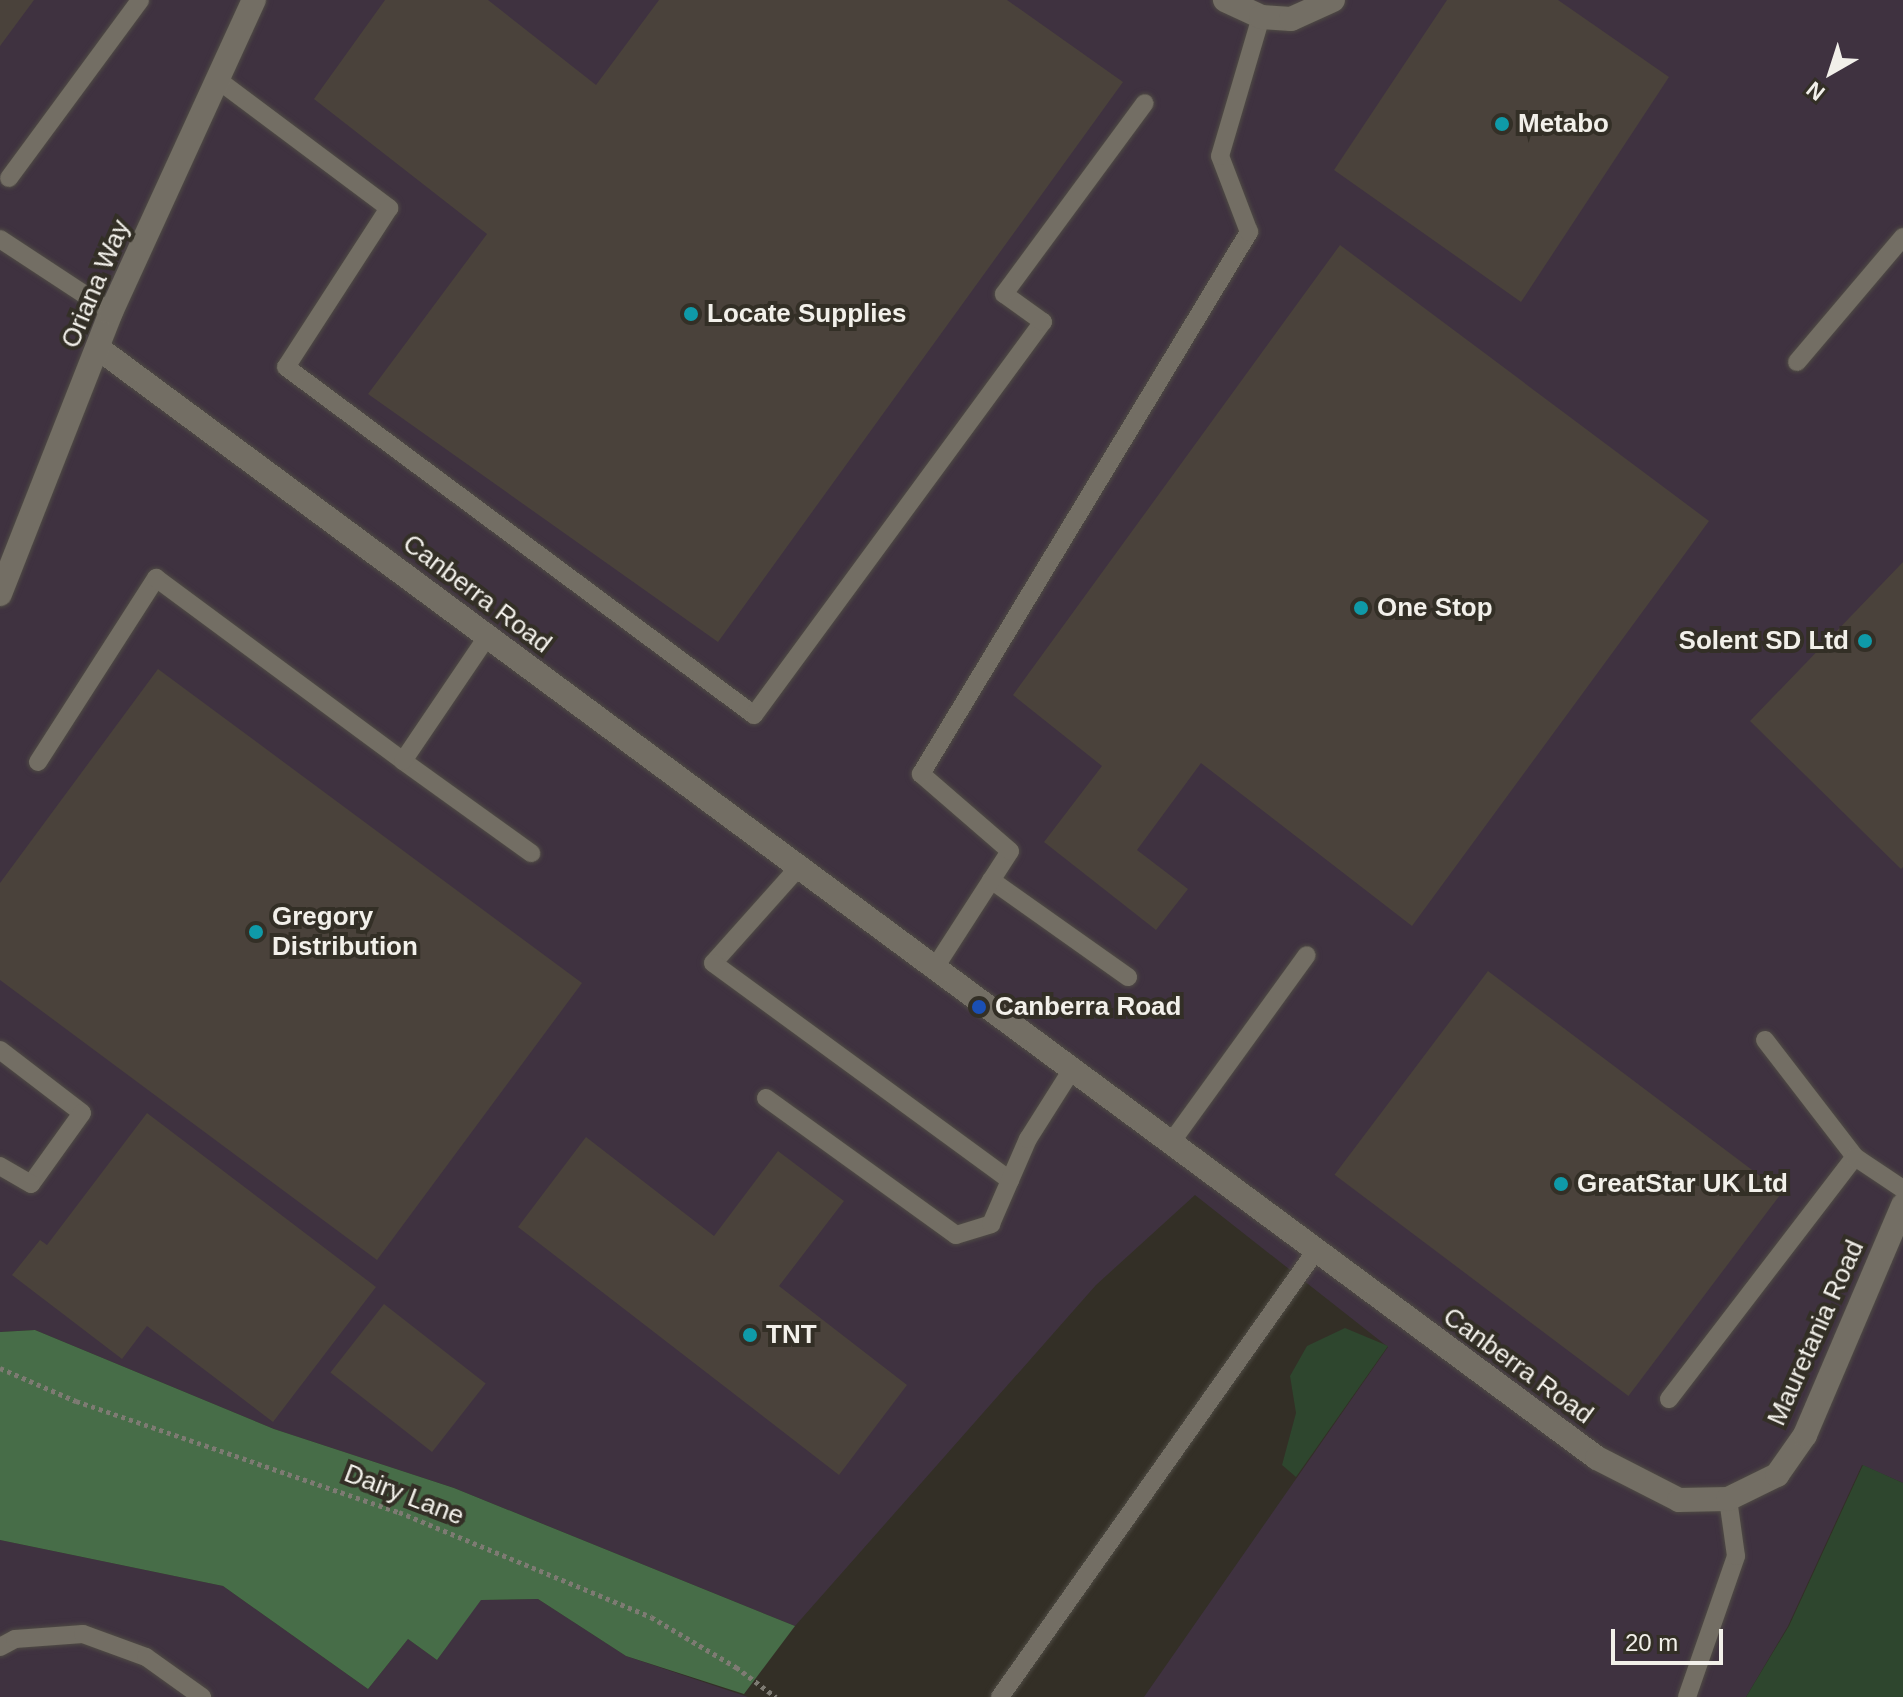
<!DOCTYPE html>
<style>
body{margin:0}
#map{position:relative;width:1903px;height:1697px;overflow:hidden;background:#332f26;font-family:Helvetica,sans-serif}
div>[style]{position:absolute}
.industrial>*{inset:0;background:#3f3240}
.green>*{inset:0;background:#2e462e}
.forest>*{inset:0;background:#476d48}
.building>*{inset:0;background:#4a423b;transform-origin:0 0}
.path>*{height:5px;margin-top:-2.5px;transform-origin:0;background:repeating-linear-gradient(90deg,#7e7b73 0 4px,transparent 0 8px)}
.roads{filter:drop-shadow(0 0 2px #4f4b44) drop-shadow(0 0 2px #4f4b44)}
.lane>*{height:18px;margin:-9px;padding:0 9px;transform-origin:9px;border-radius:9px;background:#736e64}
.street>*{height:24px;margin:-12px;padding:0 12px;transform-origin:12px;border-radius:12px;background:#736e64}
.dots>*{width:22px;height:22px;translate:-50% -50%;box-sizing:border-box;border:4px solid #332f26;border-radius:50%}
span{translate:-50% -50%;white-space:nowrap;text-align:center;line-height:1.15;-webkit-text-stroke:8px #332f26;paint-order:stroke}
.poi-label{font-size:26px;color:#f2f0ea;font-weight:700}
.left{translate:0 -50%;text-align:left}
.right{translate:-100% -50%;text-align:right}
.street-label{font-size:26px;color:#f2f0ea}
.north{position:absolute;left:1791px;top:32px;width:80px;height:80px;-webkit-text-stroke:6px #332f26;paint-order:stroke;rotate:219deg;font-size:22px;font-weight:700;line-height:32px;text-align:center;color:#f2f0ea}
.north::after{content:'';display:block;margin:auto;width:28px;height:36px;background:#f2f0ea;clip-path:polygon(50% 0,100% 100%,50% 72%,0 100%)}
.scale{position:absolute;left:1611px;top:1629px;width:112px;height:36px;box-sizing:border-box;border:4px solid #f2f0ea;border-top:0;padding-left:10px;font-size:24px;line-height:28px;white-space:nowrap;color:#f2f0ea;-webkit-text-stroke:6px #332f26;paint-order:stroke}
</style>
<div id="map">
<div class="industrial">
<div style="clip-path:polygon(0 0,1903px 0,1903px 1483px,1862px 1465px,1788px 1626px,1746px 1697px,1144px 1697px,1388px 1347px,1195px 1195px,1096px 1285px,795px 1626px,454px 1488px,274px 1429px,35px 1330px,0 1332px)"></div>
<div style="clip-path:polygon(0 1540px,223px 1586px,368px 1689px,408px 1639px,437px 1660px,480px 1600px,538px 1599px,626px 1656px,748px 1697px,0 1697px)"></div>
</div>
<div class="green">
<div style="clip-path:polygon(1345px 1328px,1388px 1346px,1296px 1477px,1282px 1465px,1296px 1413px,1290px 1376px,1307px 1346px)"></div>
<div style="clip-path:polygon(1863px 1465px,1903px 1483px,1903px 1697px,1746px 1697px,1789px 1626px)"></div>
</div>
<div class="forest">
<div style="clip-path:polygon(35px 1330px,274px 1429px,454px 1488px,795px 1626px,744px 1694px,626px 1656px,538px 1599px,481px 1600px,437px 1660px,408px 1639px,368px 1689px,223px 1586px,0 1540px,0 1332px)"></div>
</div>
<div class="building">
<div style="clip-path:polygon(0 0,34px 0,0 46px)"></div>
<div style="clip-path:polygon(385px 0,488px 0,596px 85px,659px 0,1007px 0,1123px 82px,718px 642px,368px 394px,487px 234px,314px 99px)"></div>
<div style="clip-path:polygon(1447px 0,1558px 0,1669px 77px,1521px 302px,1334px 170px)"></div>
<div style="clip-path:polygon(1340px 245px,1709px 521px,1412px 926px,1201px 763px,1137px 850px,1188px 889px,1156px 930px,1044px 842px,1102px 766px,1013px 695px)"></div>
<div style="clip-path:polygon(1903px 562px,1903px 867px,1901px 869px,1750px 721px)"></div>
<div style="clip-path:polygon(158px 669px,582px 983px,377px 1260px,0 980px,0 883px)"></div>
<div style="left:1488px;top:971px;width:368px;height:255px;rotate:37deg"></div>
<div style="clip-path:polygon(147px 1113px,376px 1287px,273px 1422px,147px 1326px,122px 1359px,12px 1275px,40px 1240px,47px 1245px)"></div>
<div style="clip-path:polygon(586px 1137px,714px 1236px,778px 1151px,844px 1201px,779px 1286px,907px 1385px,839px 1475px,518px 1227px)"></div>
<div style="left:384px;top:1304px;width:129px;height:87px;rotate:38deg"></div>
</div>
<div class="path">
<div style="left:0;top:1368px;width:83px;rotate:23.5deg"></div>
<div style="left:76px;top:1401px;width:342px;rotate:19deg"></div>
<div style="left:399px;top:1512px;width:273px;rotate:22.6deg"></div>
<div style="left:651px;top:1617px;width:99px;rotate:30.5deg"></div>
<div style="left:736px;top:1667px;width:50px;rotate:36.9deg"></div>
</div>
<div class="roads">
<div class="lane">
<div style="left:218px;top:80px;width:214px;rotate:36.8deg"></div>
<div style="left:389px;top:208px;width:189px;rotate:122.9deg"></div>
<div style="left:286px;top:367px;width:583px;rotate:36.63deg"></div>
<div style="left:754px;top:715px;width:488px;rotate:-53.7deg"></div>
<div style="left:1043px;top:322px;width:48px;rotate:-144.3deg"></div>
<div style="left:1004px;top:294px;width:237px;rotate:-53.6deg"></div>
<div style="left:9px;top:178px;width:221px;rotate:-53.6deg"></div>
<div style="left:0;top:239px;width:133px;rotate:33.3deg"></div>
<div style="left:1797px;top:362px;width:164px;rotate:-49.7deg"></div>
<div style="left:403px;top:761px;width:158px;rotate:35.7deg"></div>
<div style="left:38px;top:762px;width:219px;rotate:-57.3deg"></div>
<div style="left:156px;top:578px;width:307px;rotate:36.5deg"></div>
<div style="left:403px;top:761px;width:150px;rotate:-55.9deg"></div>
<div style="left:798px;top:868px;width:127px;rotate:131.8deg"></div>
<div style="left:713px;top:963px;width:368px;rotate:36.2deg"></div>
<div style="left:991px;top:880px;width:168px;rotate:35.3deg"></div>
<div style="left:934px;top:969px;width:140px;rotate:-57.2deg"></div>
<div style="left:1010px;top:851px;width:118px;rotate:-139.1deg"></div>
<div style="left:921px;top:774px;width:634px;rotate:-58.82deg"></div>
<div style="left:1249px;top:232px;width:81px;rotate:-110.9deg"></div>
<div style="left:1220px;top:156px;width:145px;rotate:-73.6deg"></div>
<div style="left:1765px;top:1040px;width:148px;rotate:52.4deg"></div>
<div style="left:0;top:1050px;width:103px;rotate:37.5deg"></div>
<div style="left:82px;top:1113px;width:87px;rotate:125.7deg"></div>
<div style="left:31px;top:1184px;width:36px;rotate:-150deg"></div>
<div style="left:766px;top:1098px;width:234px;rotate:35.8deg"></div>
<div style="left:956px;top:1235px;width:37px;rotate:-17deg"></div>
<div style="left:991px;top:1224px;width:93px;rotate:-66.5deg"></div>
<div style="left:1028px;top:1139px;width:80px;rotate:-57.7deg"></div>
<div style="left:1170px;top:1144px;width:233px;rotate:-54.1deg"></div>
<div style="left:1669px;top:1399px;width:305px;rotate:-52.5deg"></div>
<div style="left:1855px;top:1157px;width:58px;rotate:33.7deg"></div>
<div style="left:0;top:1647px;width:17px;rotate:-28deg"></div>
<div style="left:15px;top:1639px;width:68px;rotate:-4.2deg"></div>
<div style="left:83px;top:1634px;width:67px;rotate:20.1deg"></div>
<div style="left:146px;top:1657px;width:69px;rotate:35.5deg"></div>
<div style="left:1000px;top:1697px;width:545px;rotate:-54.71deg"></div>
<div style="left:1687px;top:1697px;width:149px;rotate:-70.8deg"></div>
<div style="left:1736px;top:1556px;width:58px;rotate:-98deg"></div>
</div>
<div class="street">
<div style="left:1225px;top:0;width:40px;rotate:25deg"></div>
<div style="left:1261px;top:17px;width:30px;rotate:4deg"></div>
<div style="left:1291px;top:19px;width:46px;rotate:-24.3deg"></div>
<div style="left:98px;top:348px;width:1865px;rotate:36.52deg"></div>
<div style="left:1597px;top:1458px;width:92px;rotate:27.1deg"></div>
<div style="left:1679px;top:1500px;width:49px;rotate:-1.2deg"></div>
<div style="left:1728px;top:1499px;width:55px;rotate:-26.1deg"></div>
<div style="left:1777px;top:1475px;width:49px;rotate:-55deg"></div>
<div style="left:1805px;top:1435px;width:250px;rotate:-66.9deg"></div>
<div style="left:0;top:594px;width:303px;rotate:-68.5deg"></div>
<div style="left:111px;top:312px;width:343px;rotate:-65.4deg"></div>
</div>
</div>
<div class="dots">
<div style="left:1502px;top:124px;background:#0f9aa8"></div>
<div style="left:691px;top:314px;background:#0f9aa8"></div>
<div style="left:1361px;top:608px;background:#0f9aa8"></div>
<div style="left:1865px;top:641px;background:#0f9aa8"></div>
<div style="left:256px;top:932px;background:#0f9aa8"></div>
<div style="left:979px;top:1007px;background:#1a4fb4"></div>
<div style="left:1561px;top:1184px;background:#0f9aa8"></div>
<div style="left:750px;top:1335px;background:#0f9aa8"></div>
</div>
<div class="poi-label">
<span class="left" style="left:1518px;top:124px">Metabo</span>
<span class="left" style="left:707px;top:314px">Locate Supplies</span>
<span class="left" style="left:1377px;top:608px">One Stop</span>
<span class="right" style="left:1849px;top:641px">Solent SD Ltd</span>
<span class="left" style="left:272px;top:932px">Gregory<br>Distribution</span>
<span class="left" style="left:995px;top:1007px">Canberra Road</span>
<span class="left" style="left:1577px;top:1184px">GreatStar UK Ltd</span>
<span class="left" style="left:766px;top:1335px">TNT</span>
</div>
<div class="street-label">
<span style="left:96px;top:284px;rotate:-67deg">Oriana Way</span>
<span style="left:477px;top:594px;rotate:37deg">Canberra Road</span>
<span style="left:1816px;top:1333px;rotate:-66deg">Mauretania Road</span>
<span style="left:1518px;top:1366px;rotate:36deg">Canberra Road</span>
<span style="left:404px;top:1495px;rotate:21deg">Dairy Lane</span>
</div>
<div class="north">N</div>
<div class="scale">20 m</div>
</div>
